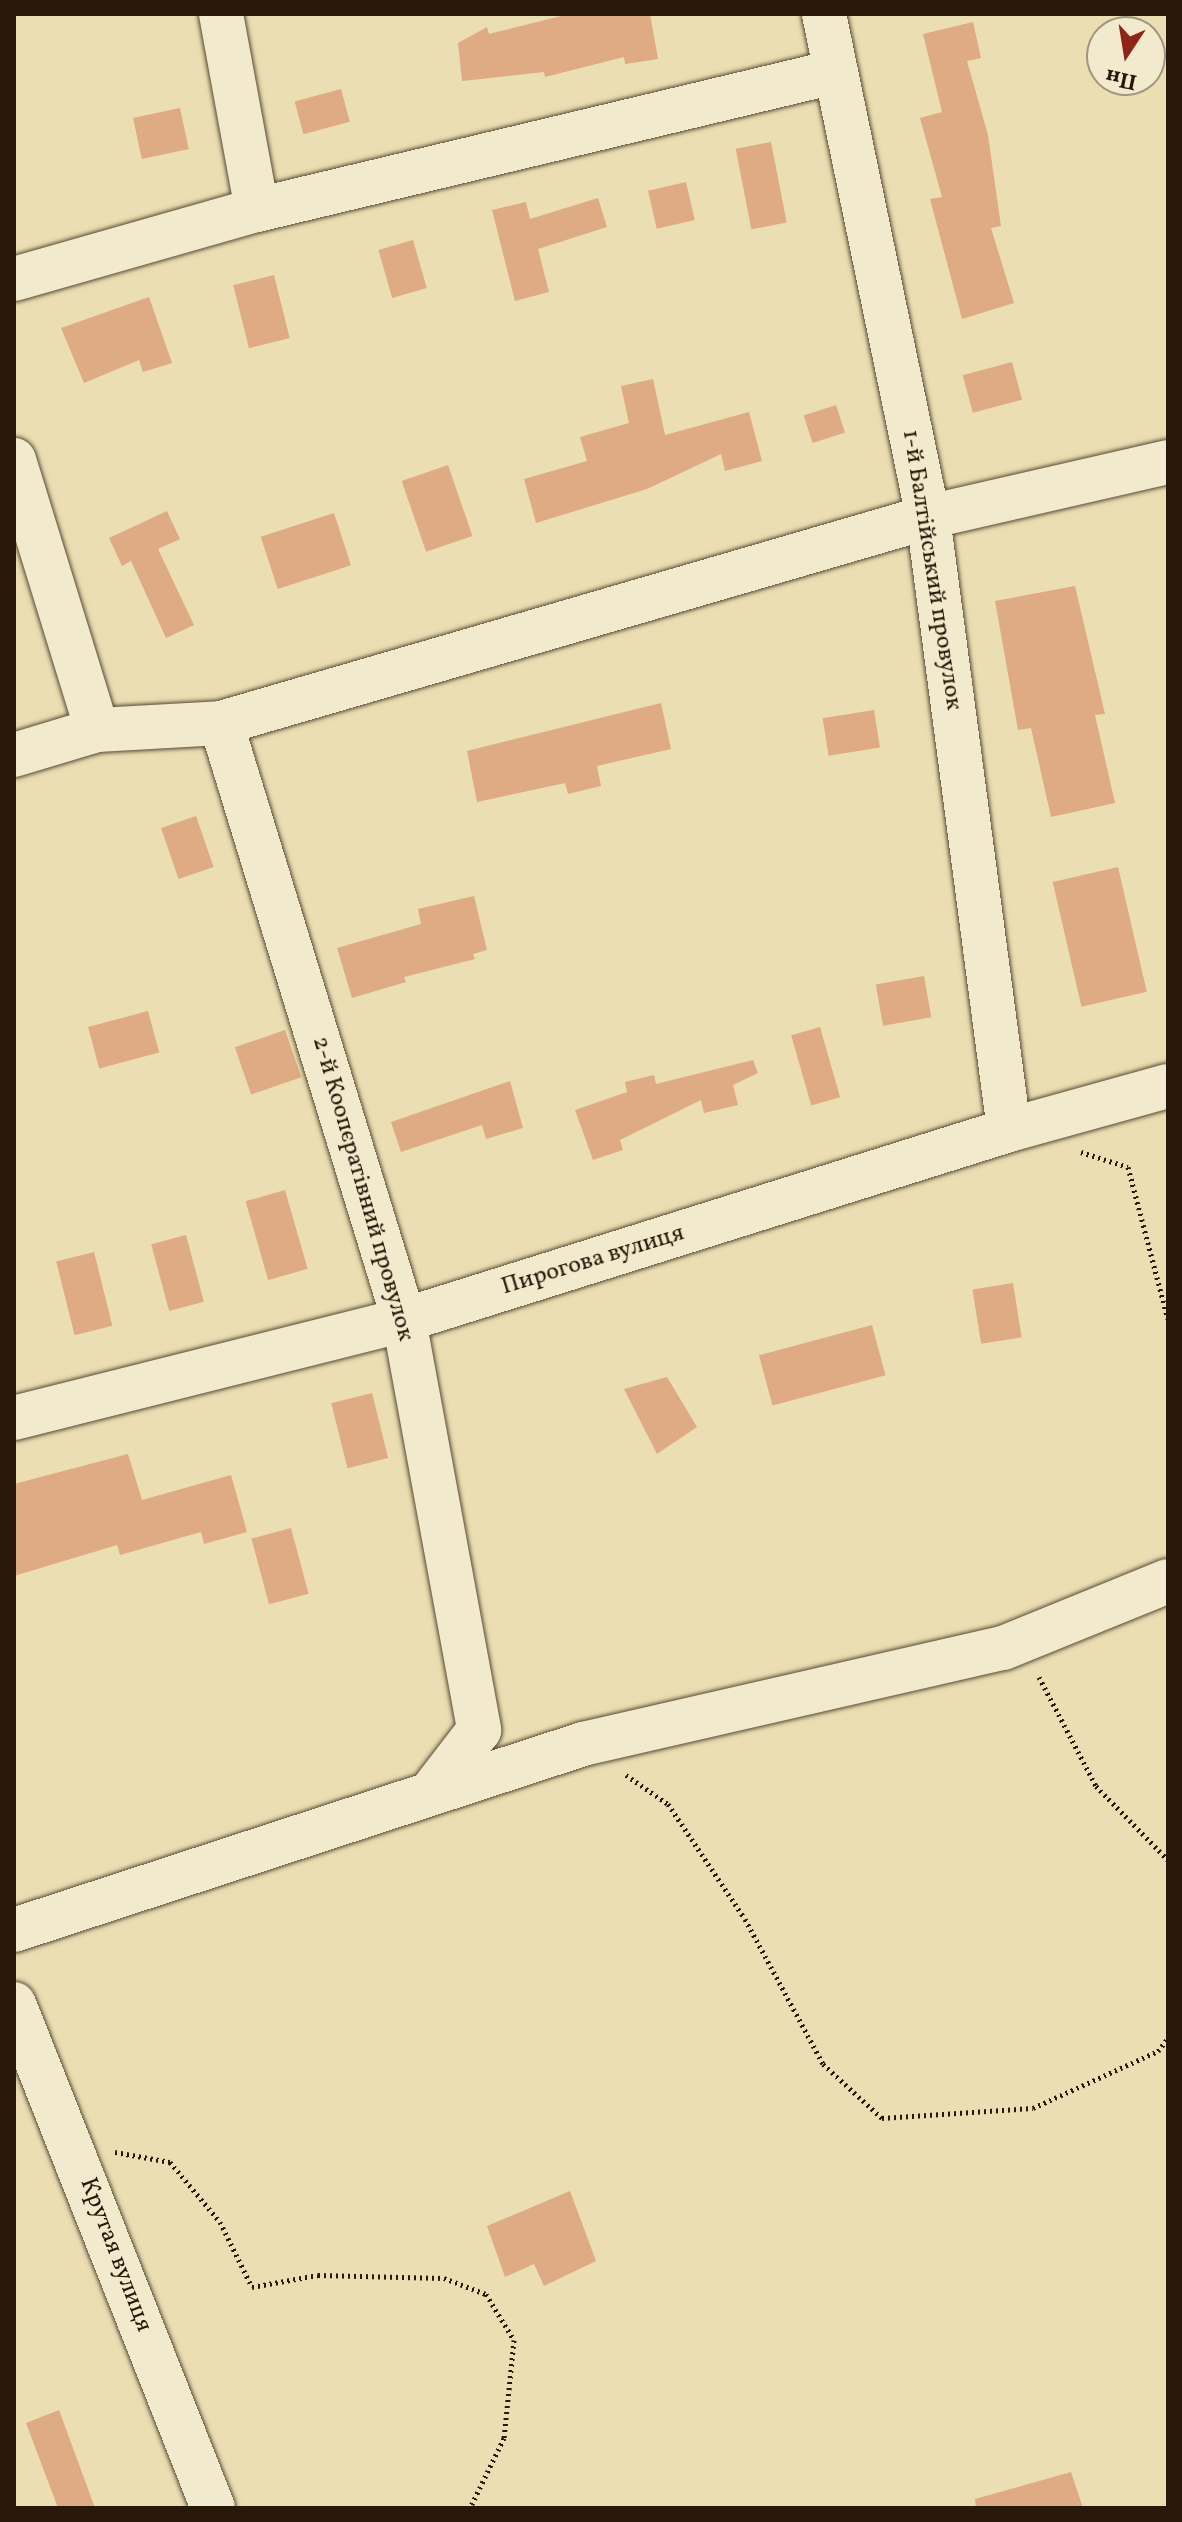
<!DOCTYPE html>
<meta charset="utf-8">
<style>
body{margin:0}
#map{position:relative;width:1182px;height:2522px;overflow:hidden;background:#eadeb2;font-family:Vollkorn,serif}
div>[style]{position:absolute}
.building>*{inset:0;background:#deab84;transform-origin:0 0}
.path>*{height:5px;margin-top:-2.5px;transform-origin:0;background:repeating-linear-gradient(90deg,#27180a 0 2px,transparent 0 6px)}
.roads{filter:drop-shadow(0 0 2px #584a34) drop-shadow(0 0 2px #584a34)}
.minor>*{height:44px;margin:-22px;padding:0 22px;transform-origin:22px;border-radius:22px;background:#f1eacd}
span{translate:-50% -50%;white-space:nowrap;text-align:center;line-height:1.15;-webkit-text-stroke:6px #f1eacd;paint-order:stroke}
.street-label{font-size:24px;color:#27180a}
.frame{position:absolute;inset:0;border:16px solid #27180a;pointer-events:none}
.north{position:absolute;left:1086px;top:16px;width:80px;height:80px;box-sizing:border-box;background:#f1eacd;border:2px solid #a0967f;border-radius:50%;rotate:192deg;font-size:22px;font-weight:700;line-height:32px;text-align:center;color:#27180a}
.north::after{content:'';display:block;margin:auto;width:28px;height:36px;background:#8f2418;clip-path:polygon(50% 0,100% 100%,50% 72%,0 100%)}
</style>
<div id="map">
<div class="building">
<div style="clip-path:polygon(569px 14px,650px 14px,658px 59px,625px 64px,624px 57px,545px 77px,544px 72px,462px 81px,458px 43px,487px 27px,489px 34px)"></div>
<div style="clip-path:polygon(973px 22px,981px 58px,967px 61px,988px 135px,1001px 226px,991px 228px,1014px 303px,962px 319px,930px 199px,942px 197px,920px 118px,942px 112px,923px 34px)"></div>
<div style="left:341px;top:89px;width:34px;height:48px;rotate:75deg"></div>
<div style="left:180px;top:108px;width:42px;height:48px;rotate:78deg"></div>
<div style="left:771px;top:142px;width:82px;height:36px;rotate:79deg"></div>
<div style="left:686px;top:182px;width:39px;height:39px;rotate:77deg"></div>
<div style="clip-path:polygon(598px 198px,607px 227px,538px 249px,549px 292px,515px 301px,492px 210px,526px 202px,530px 219px)"></div>
<div style="left:413px;top:240px;width:50px;height:36px;rotate:74deg"></div>
<div style="left:274px;top:275px;width:65px;height:42px;rotate:76deg"></div>
<div style="clip-path:polygon(149px 297px,172px 363px,143px 372px,139px 360px,84px 383px,61px 328px)"></div>
<div style="left:1012px;top:362px;width:39px;height:51px;rotate:75deg"></div>
<div style="clip-path:polygon(653px 379px,665px 435px,749px 412px,762px 461px,725px 471px,721px 454px,647px 489px,536px 523px,524px 479px,587px 461px,580px 437px,629px 423px,621px 386px)"></div>
<div style="left:836px;top:405px;width:29px;height:34px;rotate:72deg"></div>
<div style="left:448px;top:465px;width:75px;height:49px;rotate:71deg"></div>
<div style="clip-path:polygon(167px 511px,180px 539px,158px 549px,194px 625px,166px 638px,131px 561px,122px 566px,109px 538px)"></div>
<div style="left:334px;top:513px;width:55px;height:77px;rotate:72deg"></div>
<div style="clip-path:polygon(1075px 586px,1105px 714px,1095px 715px,1115px 803px,1051px 817px,1031px 728px,1018px 730px,995px 601px)"></div>
<div style="clip-path:polygon(661px 703px,671px 749px,597px 766px,601px 786px,568px 794px,565px 783px,477px 802px,467px 751px)"></div>
<div style="left:874px;top:710px;width:38px;height:52px;rotate:81deg"></div>
<div style="left:196px;top:816px;width:54px;height:37px;rotate:71deg"></div>
<div style="left:1118px;top:867px;width:128px;height:67px;rotate:77deg"></div>
<div style="clip-path:polygon(474px 896px,487px 950px,473px 954px,475px 959px,404px 977px,406px 982px,352px 998px,337px 948px,421px 924px,418px 909px)"></div>
<div style="left:924px;top:976px;width:42px;height:49px;rotate:80deg"></div>
<div style="left:148px;top:1011px;width:43px;height:62px;rotate:75deg"></div>
<div style="left:820px;top:1027px;width:73px;height:30px;rotate:74deg"></div>
<div style="left:285px;top:1030px;width:50px;height:53px;rotate:71deg"></div>
<div style="clip-path:polygon(753px 1060px,758px 1073px,733px 1085px,738px 1105px,704px 1113px,701px 1100px,620px 1140px,623px 1150px,593px 1160px,575px 1110px,627px 1092px,625px 1082px,654px 1075px,656px 1084px)"></div>
<div style="clip-path:polygon(510px 1081px,523px 1128px,486px 1139px,482px 1125px,401px 1152px,391px 1122px)"></div>
<div style="left:285px;top:1190px;width:82px;height:41px;rotate:74deg"></div>
<div style="left:186px;top:1235px;width:69px;height:36px;rotate:75deg"></div>
<div style="left:94px;top:1252px;width:76px;height:39px;rotate:76deg"></div>
<div style="left:1013px;top:1283px;width:55px;height:41px;rotate:81deg"></div>
<div style="left:872px;top:1325px;width:52px;height:117px;rotate:75deg"></div>
<div style="clip-path:polygon(667px 1377px,697px 1427px,657px 1454px,624px 1389px)"></div>
<div style="left:372px;top:1393px;width:67px;height:42px;rotate:76deg"></div>
<div style="clip-path:polygon(128px 1454px,142px 1500px,231px 1475px,247px 1532px,204px 1544px,201px 1532px,120px 1555px,117px 1545px,14px 1576px,14px 1484px)"></div>
<div style="left:291px;top:1528px;width:68px;height:41px;rotate:75deg"></div>
<div style="clip-path:polygon(570px 2191px,596px 2261px,544px 2286px,534px 2264px,505px 2277px,487px 2226px)"></div>
<div style="clip-path:polygon(59px 2410px,95px 2508px,58px 2508px,26px 2423px)"></div>
<div style="clip-path:polygon(1071px 2472px,1083px 2508px,976px 2508px,975px 2499px)"></div>
</div>
<div class="path">
<div style="left:1081px;top:1152px;width:49px;rotate:17.7deg"></div>
<div style="left:1128px;top:1167px;width:157px;rotate:75.3deg"></div>
<div style="left:1039px;top:1677px;width:123px;rotate:62.4deg"></div>
<div style="left:1096px;top:1786px;width:103px;rotate:45.8deg"></div>
<div style="left:626px;top:1775px;width:51px;rotate:34.6deg"></div>
<div style="left:668px;top:1804px;width:138px;rotate:56.2deg"></div>
<div style="left:745px;top:1919px;width:165px;rotate:61.7deg"></div>
<div style="left:823px;top:2064px;width:80px;rotate:42.5deg"></div>
<div style="left:882px;top:2118px;width:151px;rotate:-3.8deg"></div>
<div style="left:1033px;top:2108px;width:137px;rotate:-24.5deg"></div>
<div style="left:1158px;top:2051px;width:16px;rotate:-52deg"></div>
<div style="left:115px;top:2152px;width:56px;rotate:10.3deg"></div>
<div style="left:170px;top:2162px;width:78px;rotate:50.2deg"></div>
<div style="left:220px;top:2222px;width:72px;rotate:63.8deg"></div>
<div style="left:252px;top:2287px;width:67px;rotate:-10.3deg"></div>
<div style="left:318px;top:2275px;width:126px;rotate:1.4deg"></div>
<div style="left:444px;top:2278px;width:45px;rotate:20.9deg"></div>
<div style="left:486px;top:2294px;width:54px;rotate:58.7deg"></div>
<div style="left:514px;top:2340px;width:99px;rotate:95.8deg"></div>
<div style="left:504px;top:2438px;width:78px;rotate:115.9deg"></div>
</div>
<div class="roads">
<div class="minor">
<div style="left:221px;top:14px;width:199px;rotate:79.6deg"></div>
<div style="left:824px;top:14px;width:514px;rotate:78.32deg"></div>
<div style="left:928px;top:517px;width:618px;rotate:82.47deg"></div>
<div style="left:14px;top:279px;width:253px;rotate:-15.9deg"></div>
<div style="left:257px;top:210px;width:593px;rotate:-13.45deg"></div>
<div style="left:14px;top:460px;width:282px;rotate:72.9deg"></div>
<div style="left:221px;top:723px;width:624px;rotate:72.96deg"></div>
<div style="left:404px;top:1320px;width:417px;rotate:79.6deg"></div>
<div style="left:479px;top:1730px;width:77px;rotate:127.6deg"></div>
<div style="left:14px;top:755px;width:87px;rotate:-16.8deg"></div>
<div style="left:97px;top:730px;width:124px;rotate:-3.2deg"></div>
<div style="left:221px;top:723px;width:736px;rotate:-16.24deg"></div>
<div style="left:928px;top:517px;width:246px;rotate:-12.9deg"></div>
<div style="left:14px;top:1418px;width:402px;rotate:-14.1deg"></div>
<div style="left:404px;top:1320px;width:634px;rotate:-17.43deg"></div>
<div style="left:1009px;top:1130px;width:165px;rotate:-15.5deg"></div>
<div style="left:14px;top:1930px;width:599px;rotate:-18.1deg"></div>
<div style="left:583px;top:1744px;width:431px;rotate:-12.9deg"></div>
<div style="left:1003px;top:1648px;width:178px;rotate:-22.1deg"></div>
<div style="left:14px;top:2004px;width:542px;rotate:68.45deg"></div>
</div>
</div>
<div class="street-label">
<span style="left:931px;top:570px;rotate:81deg">1-й Балтійський провулок</span>
<span style="left:362px;top:1189px;rotate:74deg">2-й Коопєратівний провулок</span>
<span style="left:593px;top:1261px;rotate:-17deg">Пирогова вулиця</span>
<span style="left:115px;top:2255px;rotate:69deg">Крутая вулиця</span>
</div>
<div class="frame"></div>
<div class="north">Пн</div>
</div>
